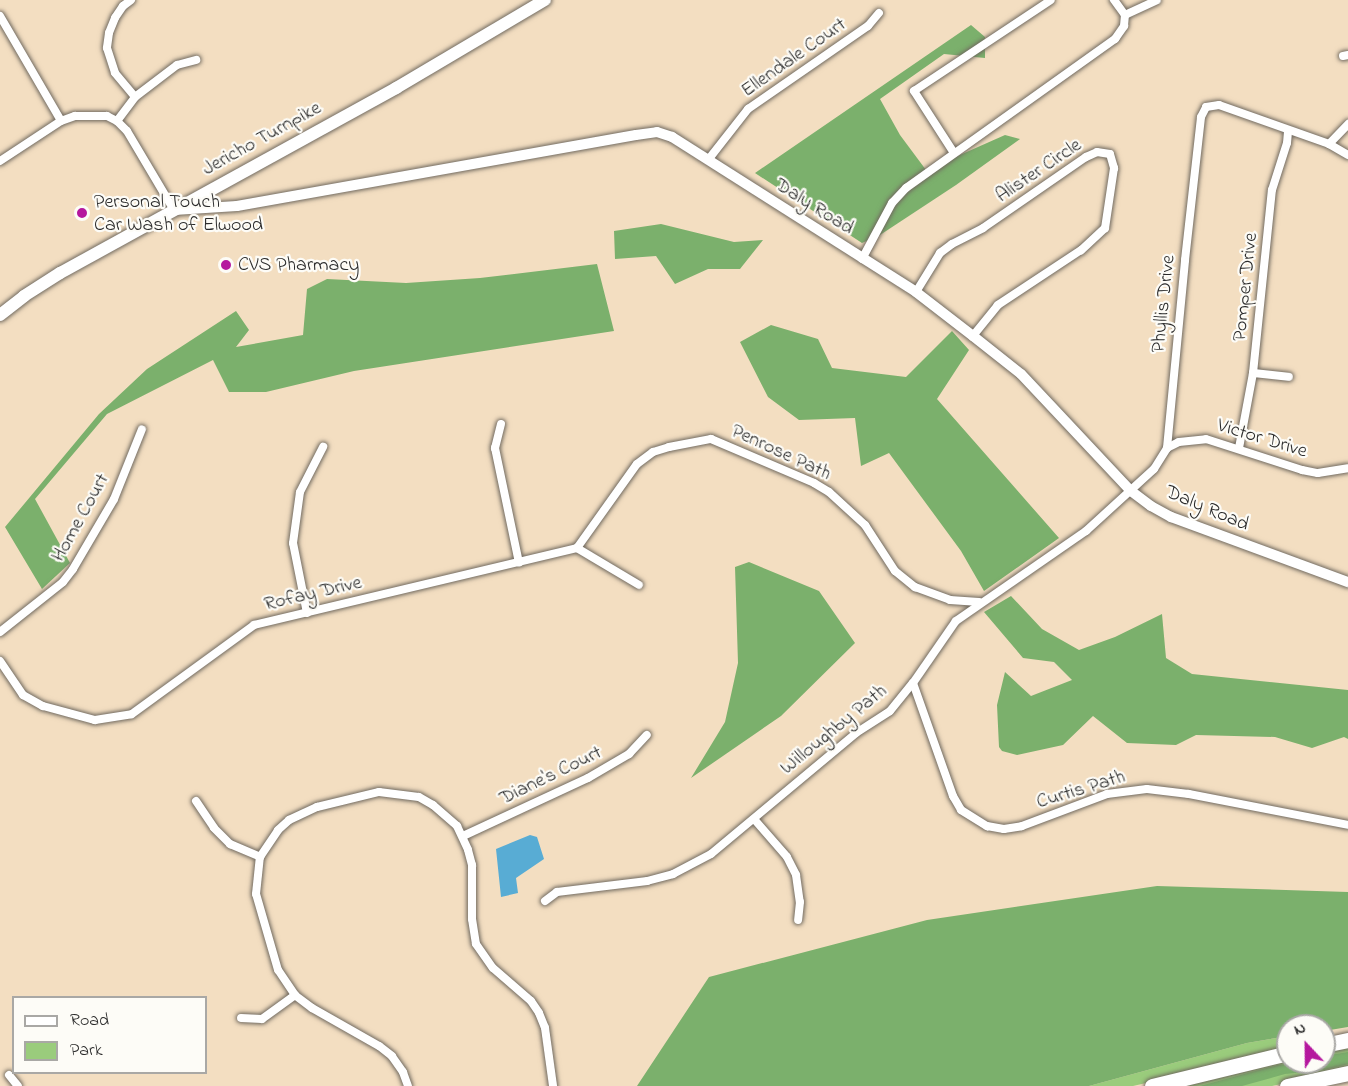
<!DOCTYPE html>
<style>
body{margin:0}
#map{position:relative;width:1348px;height:1086px;overflow:hidden;background:#f3dec1;font-family:"Indie Flower",sans-serif}
div>[style]{position:absolute}
.green>*{inset:0;background:#9acc7c}
.forest>*{inset:0;background:#7bb06c}
.water>*{inset:0;background:#58acd4}
.roads{filter:drop-shadow(0 0 2px #716a60) drop-shadow(0 0 2px #716a60)}
.minor>*{height:8px;margin:-4px;padding:0 4px;transform-origin:4px;border-radius:4px;background:#fff}
.tertiary>*{height:10px;margin:-5px;padding:0 5px;transform-origin:5px;border-radius:5px;background:#fff}
.primary>*{height:12px;margin:-6px;padding:0 6px;transform-origin:6px;border-radius:6px;background:#fff}
.motorway>*{height:15px;margin:-7.5px;padding:0 7.5px;transform-origin:7.5px;border-radius:7.5px;background:#fff}
.dots>*{width:16px;height:16px;translate:-50% -50%;box-sizing:border-box;border:3px solid #fdfcf7;border-radius:50%}
span{translate:-50% -50%;white-space:nowrap;text-align:center;line-height:1.15;-webkit-text-stroke:4.5px #fdfcf7;paint-order:stroke}
.street-label{font-size:20px;color:#2b2b2b}
.poi-label{font-size:20px;color:#2b2b2b}
.left{translate:0 -50%;text-align:left}
.legend{position:absolute;left:12px;top:996px;width:195px;height:78px;box-sizing:border-box;background:#fdfcf7;border:2px solid #a9a8a5;margin:0;padding:8px 10px;list-style:none;font-size:18px;color:#2b2b2b}
.legend li{display:flex;align-items:center;gap:12px;height:30px}
.legend b{width:30px;border:2px solid #a9a8a5}
.north{position:absolute;left:1276px;top:1014px;width:60px;height:60px;box-sizing:border-box;background:#fdfcf7;border:2px solid #a9a8a5;border-radius:50%;rotate:338deg;font-size:16px;font-weight:700;line-height:24px;text-align:center;color:#2b2b2b}
.north::after{content:'';display:block;margin:auto;width:21px;height:27px;background:#b5179e;clip-path:polygon(50% 0,100% 100%,50% 72%,0 100%)}
</style>
<div id="map">
<div class="green">
<div style="clip-path:polygon(1288px 1036px,1288px 1050px,1133px 1086px,1089px 1086px,1247px 1043px)"></div>
<div style="clip-path:polygon(1348px 1047px,1348px 1070px,1272px 1086px,1184px 1086px,1288px 1060px,1324px 1062px,1324px 1052px)"></div>
</div>
<div class="forest">
<div style="clip-path:polygon(971px 25px,985px 37px,985px 58px,944px 54px,880px 99px,900px 135px,926px 170px,1005px 135px,1020px 139px,956px 185px,880px 235px,862px 243px,755px 173px)"></div>
<div style="clip-path:polygon(661px 224px,734px 242px,763px 240px,740px 269px,708px 269px,675px 284px,656px 256px,615px 259px,614px 231px)"></div>
<div style="clip-path:polygon(597px 264px,614px 331px,354px 371px,266px 392px,229px 392px,213px 360px,107px 414px,35px 499px,70px 563px,42px 589px,5px 527px,99px 414px,147px 369px,236px 311px,249px 330px,236px 347px,303px 335px,307px 289px,327px 279px,406px 283px,480px 278px)"></div>
<div style="clip-path:polygon(771px 325px,818px 339px,832px 368px,906px 377px,952px 331px,969px 350px,937px 399px,1059px 538px,984px 591px,961px 551px,889px 453px,861px 466px,855px 418px,799px 420px,768px 397px,740px 342px)"></div>
<div style="clip-path:polygon(749px 562px,819px 591px,855px 643px,781px 716px,691px 778px,725px 722px,738px 663px,735px 567px)"></div>
<div style="clip-path:polygon(1011px 596px,1042px 629px,1079px 650px,1115px 637px,1162px 614px,1166px 658px,1192px 674px,1348px 690px,1348px 739px,1344px 737px,1312px 748px,1275px 737px,1196px 735px,1176px 745px,1127px 743px,1093px 716px,1063px 745px,1017px 755px,1002px 751px,999px 747px,997px 705px,1005px 672px,1031px 696px,1072px 680px,1054px 662px,1023px 658px,984px 612px)"></div>
<div style="clip-path:polygon(1157px 886px,1348px 892px,1348px 1027px,1324px 1031px,1324px 1026px,1288px 1026px,1288px 1036px,1247px 1043px,1089px 1086px,637px 1086px,709px 977px,927px 920px)"></div>
<div style="clip-path:polygon(1348px 1052px,1348px 1064px,1324px 1070px,1285px 1074px,1242px 1086px,1200px 1086px,1278px 1065px,1324px 1062px,1324px 1056px)"></div>
</div>
<div class="water">
<div style="clip-path:polygon(530px 835px,537px 837px,544px 859px,516px 878px,518px 893px,501px 897px,496px 849px)"></div>
</div>
<div class="roads">
<div class="minor">
<div style="left:131px;top:0;width:10px;rotate:143deg"></div>
<div style="left:123px;top:6px;width:14px;rotate:124deg"></div>
<div style="left:115px;top:18px;width:16px;rotate:112deg"></div>
<div style="left:109px;top:33px;width:15px;rotate:98deg"></div>
<div style="left:107px;top:48px;width:26px;rotate:72deg"></div>
<div style="left:115px;top:73px;width:31px;rotate:50deg"></div>
<div style="left:1125px;top:15px;width:35px;rotate:-25deg"></div>
<div style="left:0;top:16px;width:121px;rotate:59.8deg"></div>
<div style="left:1343px;top:56px;width:5px;rotate:-11deg"></div>
<div style="left:117px;top:121px;width:30px;rotate:-53deg"></div>
<div style="left:135px;top:97px;width:53px;rotate:-37.3deg"></div>
<div style="left:177px;top:65px;width:20px;rotate:-15deg"></div>
<div style="left:1329px;top:144px;width:28px;rotate:-46deg"></div>
<div style="left:954px;top:153px;width:74px;rotate:-122.8deg"></div>
<div style="left:914px;top:91px;width:164px;rotate:-33.6deg"></div>
<div style="left:708px;top:160px;width:65px;rotate:-51.9deg"></div>
<div style="left:748px;top:109px;width:146px;rotate:-34.7deg"></div>
<div style="left:868px;top:26px;width:17px;rotate:-50deg"></div>
<div style="left:0;top:161px;width:73px;rotate:-33.3deg"></div>
<div style="left:61px;top:121px;width:15px;rotate:-20deg"></div>
<div style="left:75px;top:116px;width:32px"></div>
<div style="left:107px;top:116px;width:11px;rotate:27deg"></div>
<div style="left:117px;top:121px;width:14px;rotate:45deg"></div>
<div style="left:127px;top:131px;width:92px;rotate:59.3deg"></div>
<div style="left:862px;top:259px;width:64px;rotate:-61.8deg"></div>
<div style="left:892px;top:203px;width:21px;rotate:-47deg"></div>
<div style="left:906px;top:188px;width:257px;rotate:-35.5deg"></div>
<div style="left:1115px;top:39px;width:16px;rotate:-55deg"></div>
<div style="left:1124px;top:26px;width:11px;rotate:-85deg"></div>
<div style="left:1125px;top:15px;width:19px;rotate:-126deg"></div>
<div style="left:916px;top:292px;width:46px;rotate:-58.4deg"></div>
<div style="left:940px;top:253px;width:15px;rotate:-37deg"></div>
<div style="left:952px;top:244px;width:35px;rotate:-27deg"></div>
<div style="left:983px;top:228px;width:125px;rotate:-34.6deg"></div>
<div style="left:1086px;top:157px;width:12px;rotate:-24deg"></div>
<div style="left:1097px;top:152px;width:13px;rotate:9deg"></div>
<div style="left:1110px;top:154px;width:15px;rotate:74deg"></div>
<div style="left:1114px;top:168px;width:61px;rotate:98.5deg"></div>
<div style="left:1105px;top:228px;width:33px;rotate:137deg"></div>
<div style="left:1081px;top:250px;width:100px;rotate:146.5deg"></div>
<div style="left:998px;top:305px;width:40px;rotate:129deg"></div>
<div style="left:1253px;top:373px;width:36px;rotate:6deg"></div>
<div style="left:501px;top:424px;width:25px;rotate:104deg"></div>
<div style="left:495px;top:448px;width:117px;rotate:78.2deg"></div>
<div style="left:1167px;top:448px;width:13px;rotate:-27deg"></div>
<div style="left:1179px;top:442px;width:27px;rotate:-6deg"></div>
<div style="left:1206px;top:439px;width:101px;rotate:17.9deg"></div>
<div style="left:1302px;top:470px;width:16px;rotate:11deg"></div>
<div style="left:1318px;top:473px;width:30px;rotate:-9deg"></div>
<div style="left:1239px;top:448px;width:76px;rotate:-79.4deg"></div>
<div style="left:1253px;top:373px;width:184px;rotate:-84.1deg"></div>
<div style="left:1272px;top:190px;width:49px;rotate:-72.3deg"></div>
<div style="left:1287px;top:143px;width:12px;rotate:-85deg"></div>
<div style="left:577px;top:548px;width:72px;rotate:30.8deg"></div>
<div style="left:307px;top:613px;width:71px;rotate:-101.3deg"></div>
<div style="left:293px;top:543px;width:51px;rotate:-82.2deg"></div>
<div style="left:300px;top:492px;width:51px;rotate:-62.9deg"></div>
<div style="left:0;top:632px;width:80px;rotate:-38.4deg"></div>
<div style="left:63px;top:582px;width:16px;rotate:-52deg"></div>
<div style="left:73px;top:569px;width:81px;rotate:-59.6deg"></div>
<div style="left:114px;top:499px;width:75px;rotate:-68.2deg"></div>
<div style="left:0;top:661px;width:41px;rotate:55.9deg"></div>
<div style="left:23px;top:695px;width:23px;rotate:29deg"></div>
<div style="left:43px;top:706px;width:54px;rotate:15.1deg"></div>
<div style="left:95px;top:720px;width:37px;rotate:-9deg"></div>
<div style="left:132px;top:714px;width:151px;rotate:-36.1deg"></div>
<div style="left:254px;top:625px;width:332px;rotate:-13.4deg"></div>
<div style="left:577px;top:548px;width:103px;rotate:-54.5deg"></div>
<div style="left:637px;top:464px;width:20px;rotate:-37deg"></div>
<div style="left:653px;top:452px;width:17px;rotate:-17deg"></div>
<div style="left:669px;top:447px;width:43px;rotate:-10.8deg"></div>
<div style="left:711px;top:439px;width:112px;rotate:23.1deg"></div>
<div style="left:814px;top:483px;width:17px;rotate:31deg"></div>
<div style="left:829px;top:492px;width:49px;rotate:42.5deg"></div>
<div style="left:865px;top:525px;width:55px;rotate:56.9deg"></div>
<div style="left:895px;top:571px;width:26px;rotate:39deg"></div>
<div style="left:915px;top:587px;width:37px;rotate:20deg"></div>
<div style="left:950px;top:600px;width:29px;rotate:4deg"></div>
<div style="left:913px;top:683px;width:120px;rotate:70.5deg"></div>
<div style="left:953px;top:796px;width:16px;rotate:60deg"></div>
<div style="left:961px;top:810px;width:31px;rotate:32deg"></div>
<div style="left:987px;top:826px;width:17px;rotate:10deg"></div>
<div style="left:1004px;top:829px;width:18px;rotate:-9deg"></div>
<div style="left:1022px;top:826px;width:91px;rotate:-20.6deg"></div>
<div style="left:1107px;top:794px;width:40px;rotate:-7.1deg"></div>
<div style="left:1147px;top:789px;width:42px;rotate:6.8deg"></div>
<div style="left:1189px;top:794px;width:162px;rotate:11deg"></div>
<div style="left:196px;top:801px;width:32px;rotate:56deg"></div>
<div style="left:214px;top:828px;width:23px;rotate:45deg"></div>
<div style="left:230px;top:844px;width:33px;rotate:23deg"></div>
<div style="left:754px;top:819px;width:50px;rotate:49deg"></div>
<div style="left:787px;top:857px;width:20px;rotate:63deg"></div>
<div style="left:796px;top:875px;width:27px;rotate:82deg"></div>
<div style="left:800px;top:902px;width:18px;rotate:96deg"></div>
<div style="left:463px;top:836px;width:138px;rotate:-24.9deg"></div>
<div style="left:588px;top:778px;width:48px;rotate:-30.3deg"></div>
<div style="left:629px;top:754px;width:26px;rotate:-47deg"></div>
<div style="left:545px;top:901px;width:15px;rotate:-37deg"></div>
<div style="left:557px;top:892px;width:91px;rotate:-7deg"></div>
<div style="left:647px;top:881px;width:27px;rotate:-15deg"></div>
<div style="left:673px;top:874px;width:43px;rotate:-27.8deg"></div>
<div style="left:711px;top:854px;width:189px;rotate:-39.8deg"></div>
<div style="left:856px;top:733px;width:40px;rotate:-32.9deg"></div>
<div style="left:890px;top:711px;width:36px;rotate:-51deg"></div>
<div style="left:913px;top:683px;width:75px;rotate:-55.3deg"></div>
<div style="left:956px;top:621px;width:158px;rotate:-34.7deg"></div>
<div style="left:1086px;top:531px;width:92px;rotate:-42.4deg"></div>
<div style="left:1154px;top:469px;width:25px;rotate:-58deg"></div>
<div style="left:1167px;top:448px;width:189px;rotate:-84.5deg"></div>
<div style="left:1185px;top:260px;width:144px;rotate:-83.6deg"></div>
<div style="left:1201px;top:117px;width:11px;rotate:-63deg"></div>
<div style="left:1206px;top:107px;width:13px;rotate:-9deg"></div>
<div style="left:1219px;top:105px;width:117px;rotate:19.5deg"></div>
<div style="left:1329px;top:144px;width:22px;rotate:30deg"></div>
<div style="left:241px;top:1018px;width:21px;rotate:3deg"></div>
<div style="left:262px;top:1019px;width:41px;rotate:-36deg"></div>
<div style="left:9px;top:1075px;width:14px;rotate:51deg"></div>
<div style="left:408px;top:1086px;width:15px;rotate:-110deg"></div>
<div style="left:403px;top:1072px;width:19px;rotate:-125deg"></div>
<div style="left:392px;top:1056px;width:16px;rotate:-142deg"></div>
<div style="left:379px;top:1046px;width:77px;rotate:-150.4deg"></div>
<div style="left:312px;top:1008px;width:21px;rotate:-143deg"></div>
<div style="left:295px;top:995px;width:30px;rotate:-124deg"></div>
<div style="left:278px;top:970px;width:79px;rotate:-106.1deg"></div>
<div style="left:256px;top:894px;width:37px;rotate:-84deg"></div>
<div style="left:260px;top:857px;width:32px;rotate:-56deg"></div>
<div style="left:278px;top:830px;width:15px;rotate:-42deg"></div>
<div style="left:289px;top:820px;width:31px;rotate:-25deg"></div>
<div style="left:317px;top:807px;width:64px;rotate:-13.6deg"></div>
<div style="left:379px;top:792px;width:40px;rotate:7.1deg"></div>
<div style="left:419px;top:797px;width:16px;rotate:30deg"></div>
<div style="left:433px;top:805px;width:32px;rotate:41deg"></div>
<div style="left:457px;top:826px;width:26px;rotate:65deg"></div>
<div style="left:468px;top:850px;width:16px;rotate:75deg"></div>
<div style="left:472px;top:865px;width:54px;rotate:90deg"></div>
<div style="left:472px;top:919px;width:25px;rotate:81deg"></div>
<div style="left:476px;top:944px;width:29px;rotate:55deg"></div>
<div style="left:493px;top:968px;width:50px;rotate:41deg"></div>
<div style="left:531px;top:1001px;width:14px;rotate:56deg"></div>
<div style="left:539px;top:1013px;width:16px;rotate:68deg"></div>
<div style="left:545px;top:1028px;width:59px;rotate:82.1deg"></div>
</div>
<div class="tertiary">
<div style="left:174px;top:210px;width:63px;rotate:-3.6deg"></div>
<div style="left:237px;top:206px;width:405px;rotate:-10.1deg"></div>
<div style="left:636px;top:135px;width:21px;rotate:-8deg"></div>
<div style="left:657px;top:132px;width:16px;rotate:18deg"></div>
<div style="left:672px;top:137px;width:289px;rotate:32.4deg"></div>
<div style="left:916px;top:292px;width:72px;rotate:37.7deg"></div>
<div style="left:973px;top:336px;width:61px;rotate:38.4deg"></div>
<div style="left:1021px;top:374px;width:161px;rotate:46.8deg"></div>
<div style="left:1131px;top:491px;width:25px;rotate:37deg"></div>
<div style="left:1151px;top:506px;width:23px;rotate:29deg"></div>
<div style="left:1171px;top:517px;width:189px;rotate:20.2deg"></div>
</div>
<div class="primary">
<div style="left:0;top:315px;width:31px;rotate:-38deg"></div>
<div style="left:24px;top:296px;width:43px;rotate:-32.6deg"></div>
<div style="left:60px;top:273px;width:384px;rotate:-28.8deg"></div>
<div style="left:396px;top:88px;width:173px;rotate:-30.6deg"></div>
</div>
<div class="motorway">
<div style="left:1324px;top:1045px;width:25px;rotate:-12deg"></div>
<div style="left:1152px;top:1086px;width:140px;rotate:-13.6deg"></div>
<div style="left:1287px;top:1086px;width:62px;rotate:-12deg"></div>
</div>
</div>
<div class="dots">
<div style="left:82px;top:213px;background:#b5179e"></div>
<div style="left:226px;top:265px;background:#b5179e"></div>
</div>
<div class="street-label">
<span style="left:794px;top:58px;rotate:-35deg">Ellendale Court</span>
<span style="left:262px;top:139px;rotate:-29deg">Jericho Turnpike</span>
<span style="left:1039px;top:171px;rotate:-34deg">Alister Circle</span>
<span style="left:814px;top:207px;rotate:32deg">Daly Road</span>
<span style="left:1246px;top:287px;rotate:-84deg">Pomper Drive</span>
<span style="left:1164px;top:304px;rotate:-84deg">Phyllis Drive</span>
<span style="left:1262px;top:439px;rotate:17deg">Victor Drive</span>
<span style="left:781px;top:453px;rotate:25deg">Penrose Path</span>
<span style="left:1207px;top:509px;rotate:23deg">Daly Road</span>
<span style="left:81px;top:518px;rotate:-61deg">Home Court</span>
<span style="left:313px;top:594px;rotate:-13deg">Rofay Drive</span>
<span style="left:834px;top:730px;rotate:-39deg">Willoughby Path</span>
<span style="left:551px;top:776px;rotate:-26deg">Diane's Court</span>
<span style="left:1081px;top:790px;rotate:-17deg">Curtis Path</span>
</div>
<div class="poi-label">
<span class="left" style="left:94px;top:214px">Personal Touch<br>Car Wash of Elwood</span>
<span class="left" style="left:238px;top:265px">CVS Pharmacy</span>
</div>
<ul class="legend">
<li><b style="height:8px;background:#fff"></b>Road</li>
<li><b style="height:16px;background:#9acc7c"></b>Park</li>
</ul>
<div class="north">N</div>
</div>
